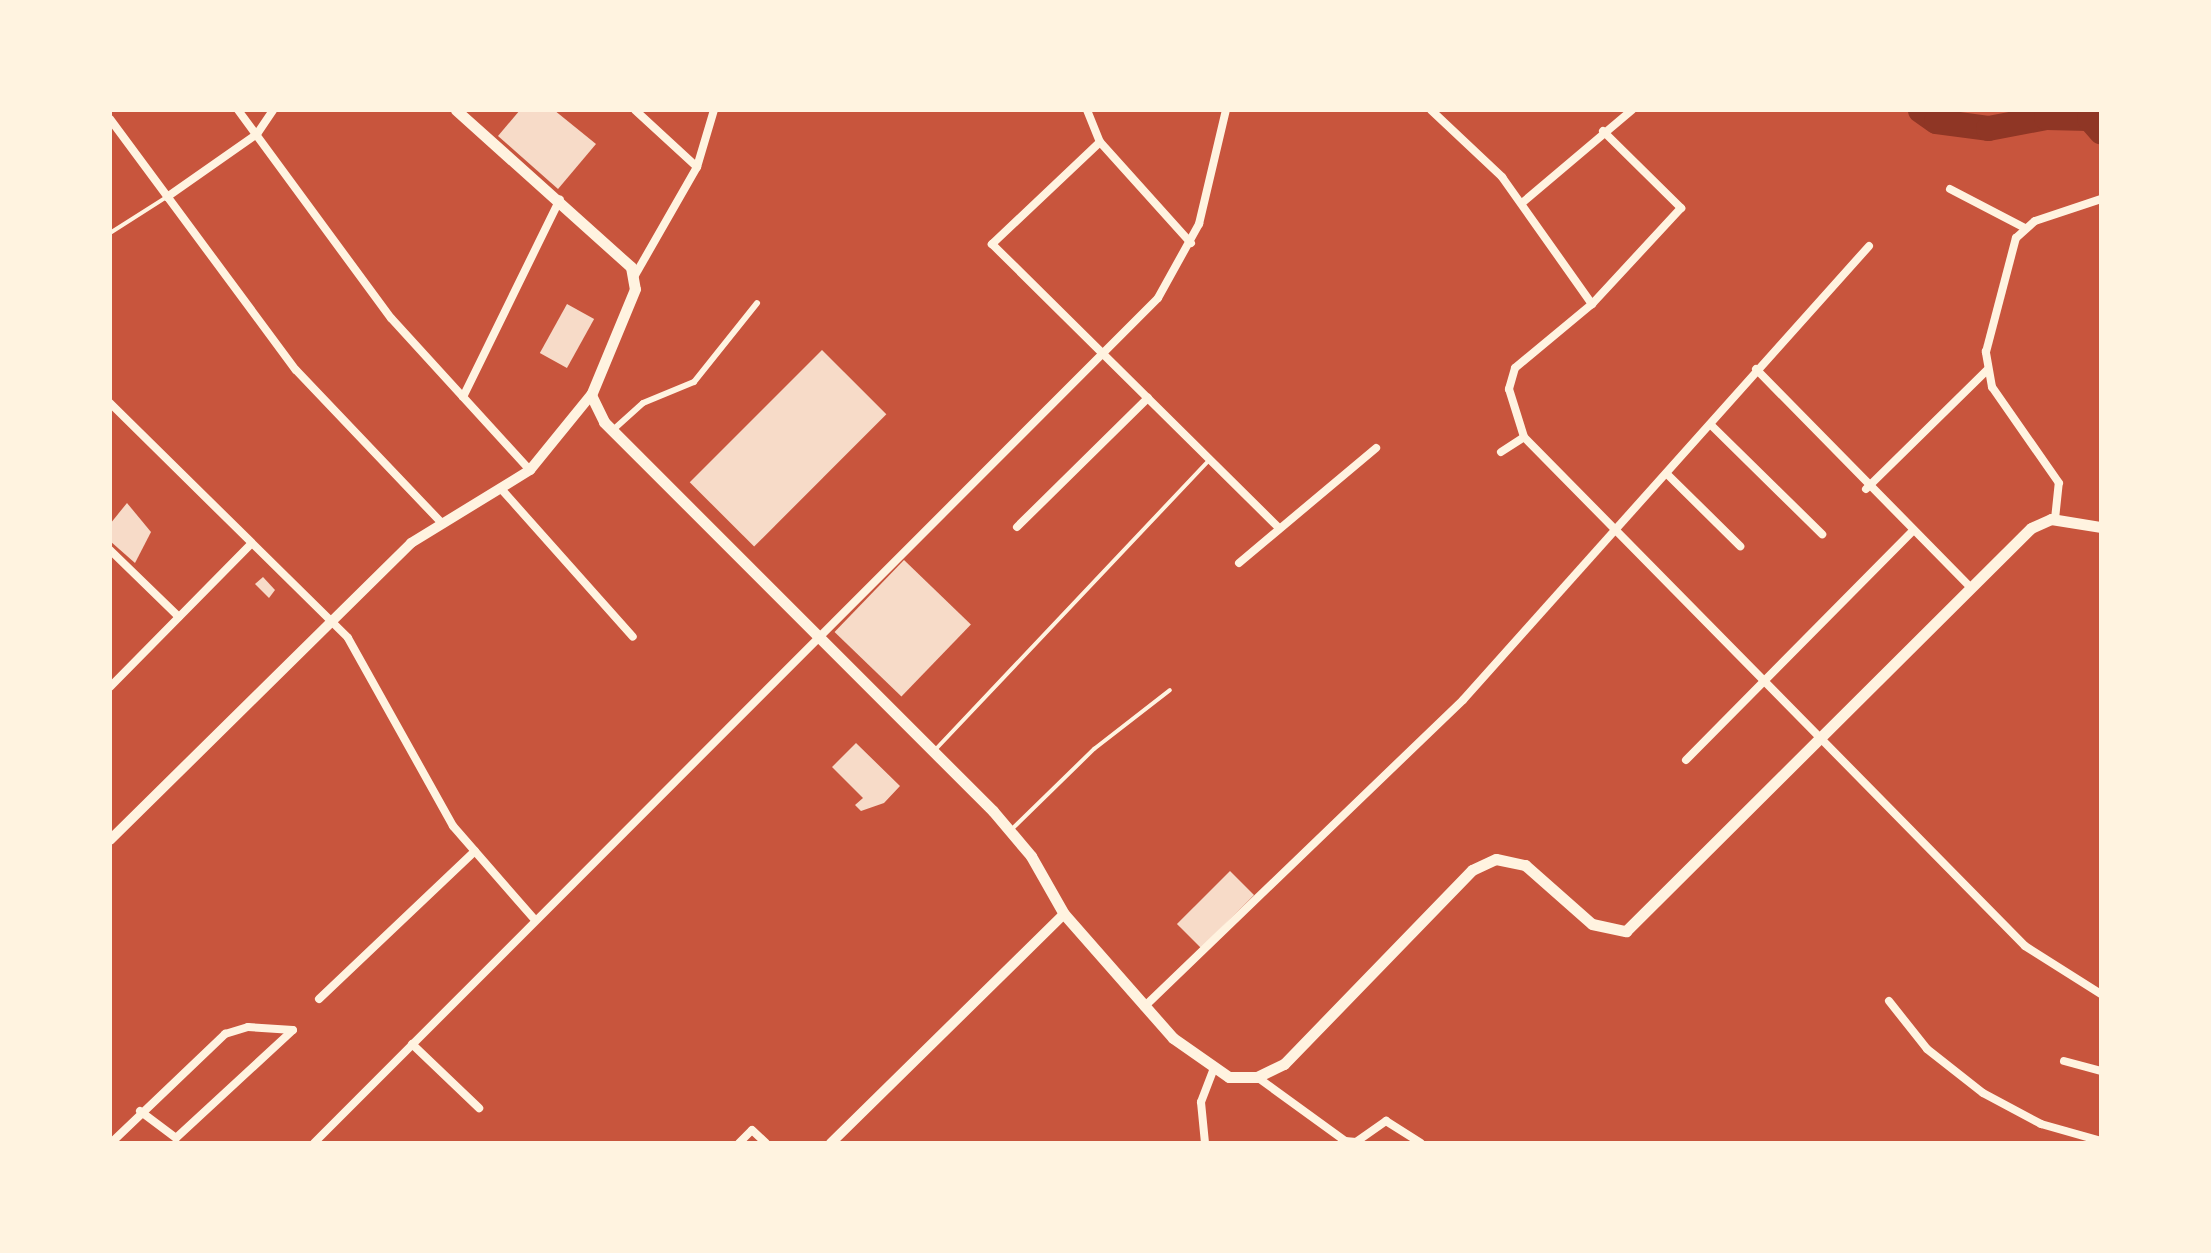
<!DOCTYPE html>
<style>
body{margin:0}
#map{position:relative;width:2211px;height:1253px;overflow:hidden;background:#c8553d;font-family:Jost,sans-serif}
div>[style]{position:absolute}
.river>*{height:25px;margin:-12.5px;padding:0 12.5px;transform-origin:12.5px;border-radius:12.5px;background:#8f3625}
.building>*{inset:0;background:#f7dbc8;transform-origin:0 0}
.service>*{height:4px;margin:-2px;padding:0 2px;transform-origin:2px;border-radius:2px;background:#fff3e0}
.pedestrian>*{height:6px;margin:-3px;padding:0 3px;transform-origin:3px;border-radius:3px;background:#fff3e0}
.minor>*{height:8px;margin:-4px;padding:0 4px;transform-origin:4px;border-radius:4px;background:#fff3e0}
.tertiary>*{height:10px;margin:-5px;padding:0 5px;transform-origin:5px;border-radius:5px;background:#fff3e0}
.secondary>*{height:11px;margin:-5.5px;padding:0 5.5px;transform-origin:5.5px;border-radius:5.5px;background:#fff3e0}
span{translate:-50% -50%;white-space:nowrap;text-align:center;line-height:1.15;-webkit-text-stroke:9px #fff3e0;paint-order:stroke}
.frame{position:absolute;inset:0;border:112px solid #fff3e0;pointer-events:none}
</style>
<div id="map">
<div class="river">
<div style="left:1920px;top:110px;width:19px;rotate:35deg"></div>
<div style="left:1936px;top:121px;width:52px;rotate:7.7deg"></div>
<div style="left:1988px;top:128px;width:59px;rotate:-10.7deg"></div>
<div style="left:2046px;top:117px;width:43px;rotate:1.3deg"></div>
<div style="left:2089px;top:118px;width:18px;rotate:49deg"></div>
</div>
<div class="building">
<div style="clip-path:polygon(520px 110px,554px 110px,596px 144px,558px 189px,498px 136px)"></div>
<div style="left:567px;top:304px;width:31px;height:56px;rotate:29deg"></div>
<div style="left:822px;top:350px;width:91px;height:187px;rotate:45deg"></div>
<div style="clip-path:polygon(127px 503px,151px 532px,135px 563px,110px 541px,110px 524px)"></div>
<div style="left:904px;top:560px;width:93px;height:100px;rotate:44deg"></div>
<div style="clip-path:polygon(263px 577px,275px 590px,269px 598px,255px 584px)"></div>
<div style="clip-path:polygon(856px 743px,900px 786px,884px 803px,861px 811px,855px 805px,863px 798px,832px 767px)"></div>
<div style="left:1230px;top:871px;width:34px;height:75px;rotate:45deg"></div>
</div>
<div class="service">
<div style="left:110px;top:233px;width:65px;rotate:-32.5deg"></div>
<div style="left:935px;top:750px;width:400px;rotate:-46.6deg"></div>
<div style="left:1012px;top:829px;width:115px;rotate:-44.3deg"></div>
<div style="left:1094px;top:749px;width:96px;rotate:-37.8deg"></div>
</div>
<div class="pedestrian">
<div style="left:613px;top:430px;width:40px;rotate:-42deg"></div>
<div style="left:643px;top:403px;width:55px;rotate:-22.4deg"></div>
<div style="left:694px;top:382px;width:101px;rotate:-51.4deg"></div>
</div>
<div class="minor">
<div style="left:238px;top:110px;width:258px;rotate:53.7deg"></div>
<div style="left:391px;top:318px;width:206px;rotate:47.6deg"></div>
<div style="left:635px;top:110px;width:84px;rotate:42.6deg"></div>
<div style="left:1087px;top:110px;width:35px;rotate:68deg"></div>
<div style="left:1100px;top:142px;width:136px;rotate:48deg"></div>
<div style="left:1431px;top:110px;width:98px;rotate:43.3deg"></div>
<div style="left:1502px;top:177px;width:156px;rotate:54.7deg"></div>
<div style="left:110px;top:119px;width:312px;rotate:53.5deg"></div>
<div style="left:296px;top:370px;width:210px;rotate:46.4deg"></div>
<div style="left:1603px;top:131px;width:110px;rotate:44.6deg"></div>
<div style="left:1681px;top:208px;width:131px;rotate:132.8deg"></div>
<div style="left:1592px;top:304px;width:100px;rotate:140.3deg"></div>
<div style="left:1515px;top:368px;width:22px;rotate:106deg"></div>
<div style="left:1509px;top:389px;width:50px;rotate:72.6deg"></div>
<div style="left:1524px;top:437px;width:714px;rotate:45.45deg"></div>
<div style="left:2025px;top:946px;width:90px;rotate:32.3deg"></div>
<div style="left:1100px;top:142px;width:149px;rotate:136.6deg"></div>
<div style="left:992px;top:244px;width:402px;rotate:44.7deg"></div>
<div style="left:1950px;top:189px;width:85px;rotate:27.5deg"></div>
<div style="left:167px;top:197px;width:110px;rotate:-35deg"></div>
<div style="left:257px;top:134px;width:29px;rotate:-56deg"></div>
<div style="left:1522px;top:203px;width:144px;rotate:-40.2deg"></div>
<div style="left:634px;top:277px;width:127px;rotate:-60.2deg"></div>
<div style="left:697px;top:167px;width:59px;rotate:-73.4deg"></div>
<div style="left:1756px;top:369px;width:307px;rotate:45.5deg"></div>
<div style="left:463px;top:397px;width:220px;rotate:-63.9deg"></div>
<div style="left:110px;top:403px;width:334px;rotate:44.6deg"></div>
<div style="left:348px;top:638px;width:215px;rotate:60.8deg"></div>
<div style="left:453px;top:826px;width:125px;rotate:48.9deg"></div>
<div style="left:1711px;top:425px;width:156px;rotate:44.5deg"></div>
<div style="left:1501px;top:452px;width:27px;rotate:-33deg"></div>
<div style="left:1667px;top:474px;width:103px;rotate:44.6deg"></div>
<div style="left:1866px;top:489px;width:170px;rotate:-44.5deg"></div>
<div style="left:503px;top:491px;width:195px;rotate:48.3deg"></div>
<div style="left:2055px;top:519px;width:36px;rotate:-84deg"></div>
<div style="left:2059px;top:483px;width:117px;rotate:-124.9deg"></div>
<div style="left:1992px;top:387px;width:36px;rotate:-100deg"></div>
<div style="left:1986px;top:352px;width:118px;rotate:-75.3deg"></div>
<div style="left:2016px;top:238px;width:25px;rotate:-42deg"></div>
<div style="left:2035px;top:221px;width:70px;rotate:-18.4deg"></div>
<div style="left:1017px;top:527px;width:184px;rotate:-44.6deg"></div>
<div style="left:110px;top:550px;width:96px;rotate:44.2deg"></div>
<div style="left:1239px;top:563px;width:179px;rotate:-40deg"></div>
<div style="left:110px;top:687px;width:198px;rotate:-45.4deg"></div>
<div style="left:1686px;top:760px;width:321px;rotate:-45.3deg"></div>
<div style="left:319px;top:999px;width:215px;rotate:-43.5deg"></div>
<div style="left:1889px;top:1001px;width:61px;rotate:51.6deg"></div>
<div style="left:1927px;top:1049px;width:71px;rotate:38.2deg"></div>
<div style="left:1983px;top:1093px;width:66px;rotate:28.1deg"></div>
<div style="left:2041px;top:1124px;width:62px;rotate:15.8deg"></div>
<div style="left:1144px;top:1007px;width:443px;rotate:-43.9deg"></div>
<div style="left:1463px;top:700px;width:609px;rotate:-48.19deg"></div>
<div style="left:412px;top:1044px;width:93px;rotate:43.7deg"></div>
<div style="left:2064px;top:1061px;width:38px;rotate:15deg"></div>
<div style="left:1257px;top:1077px;width:109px;rotate:36deg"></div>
<div style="left:1345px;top:1141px;width:11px;rotate:5deg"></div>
<div style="left:1356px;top:1142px;width:37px;rotate:-35deg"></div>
<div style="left:1386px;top:1121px;width:41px;rotate:32.2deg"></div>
<div style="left:140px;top:1111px;width:45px;rotate:36.9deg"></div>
<div style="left:176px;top:1138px;width:159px;rotate:-42.7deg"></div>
<div style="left:111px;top:1143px;width:158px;rotate:-43.7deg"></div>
<div style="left:225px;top:1034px;width:24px;rotate:-17deg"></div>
<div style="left:248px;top:1027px;width:45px;rotate:3.8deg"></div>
<div style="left:314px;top:1143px;width:1194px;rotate:-45.03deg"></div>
<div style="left:1158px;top:298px;width:85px;rotate:-61deg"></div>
<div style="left:1199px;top:224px;width:117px;rotate:-76.7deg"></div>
<div style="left:739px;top:1143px;width:18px;rotate:-45deg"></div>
<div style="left:752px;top:1130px;width:19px;rotate:43deg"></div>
<div style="left:1205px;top:1143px;width:41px;rotate:-95.6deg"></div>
<div style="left:1201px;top:1102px;width:34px;rotate:-69deg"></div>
</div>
<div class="tertiary">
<div style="left:110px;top:840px;width:423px;rotate:-44.6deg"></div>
<div style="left:411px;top:543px;width:140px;rotate:-31.5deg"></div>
<div style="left:530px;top:470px;width:97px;rotate:-50.9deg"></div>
<div style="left:831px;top:1143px;width:327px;rotate:-44.5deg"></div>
</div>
<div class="secondary">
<div style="left:456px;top:110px;width:235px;rotate:41.9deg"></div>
<div style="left:631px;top:267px;width:22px;rotate:80deg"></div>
<div style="left:635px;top:289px;width:115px;rotate:112.5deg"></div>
<div style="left:591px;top:395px;width:30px;rotate:64deg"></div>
<div style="left:604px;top:422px;width:550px;rotate:45deg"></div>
<div style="left:993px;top:811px;width:59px;rotate:49.8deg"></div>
<div style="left:1031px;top:856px;width:67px;rotate:60.4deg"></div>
<div style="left:1064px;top:914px;width:165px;rotate:48.7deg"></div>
<div style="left:1173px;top:1038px;width:68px;rotate:34.9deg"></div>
<div style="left:1229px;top:1077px;width:28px"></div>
<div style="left:1257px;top:1077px;width:30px;rotate:-26deg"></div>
<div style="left:1284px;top:1064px;width:270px;rotate:-45.9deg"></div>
<div style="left:1472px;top:870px;width:26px;rotate:-25deg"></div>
<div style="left:1496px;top:859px;width:30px;rotate:12deg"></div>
<div style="left:1525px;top:865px;width:89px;rotate:41.4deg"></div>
<div style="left:1592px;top:924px;width:35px;rotate:12deg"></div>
<div style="left:1626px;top:931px;width:571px;rotate:-44.86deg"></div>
<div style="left:2031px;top:528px;width:22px;rotate:-24deg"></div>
<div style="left:2051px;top:519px;width:51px;rotate:9.1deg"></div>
</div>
<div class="frame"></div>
</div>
